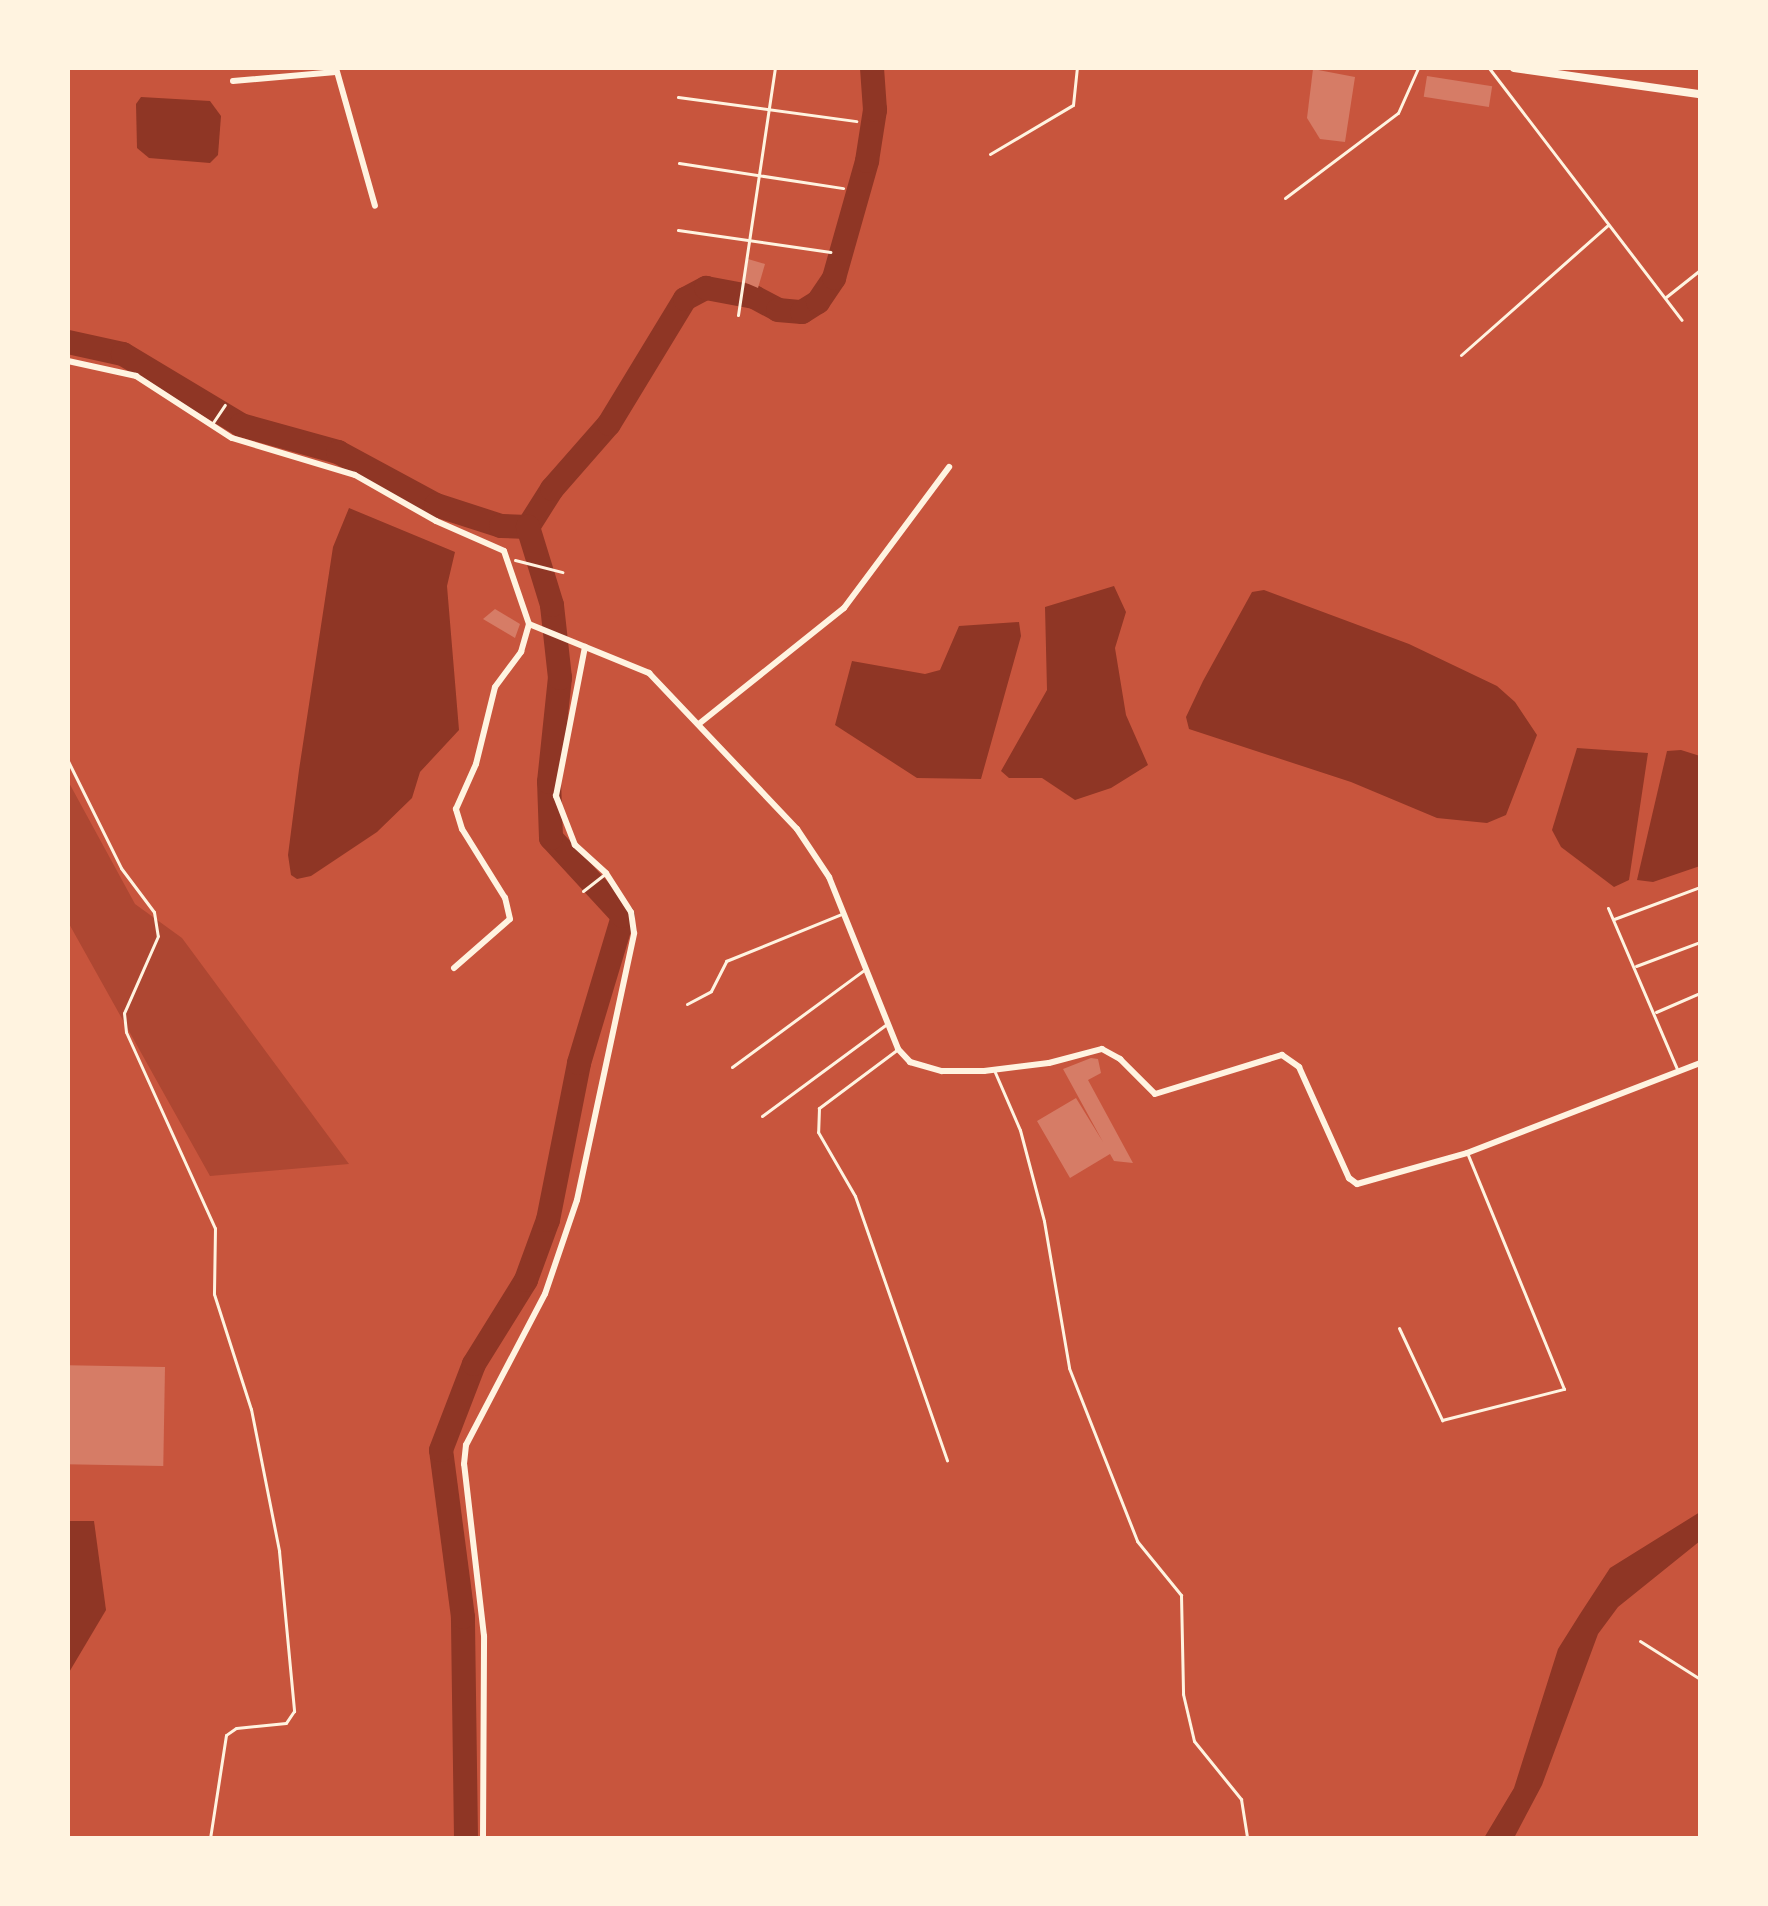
<!DOCTYPE html>
<style>
body{margin:0}
#map{position:relative;width:1768px;height:1906px;overflow:hidden;background:#c8553d;font-family:"Noto Serif",serif}
div>[style]{position:absolute}
.green>*{inset:0;background:#ae4732}
.water>*{inset:0;background:#8f3625}
.river>*{height:24px;margin:-12px;padding:0 12px;transform-origin:12px;border-radius:12px;background:#8f3625}
.building>*{inset:0;background:#d67c66;transform-origin:0 0}
.service>*{height:3px;margin:-1.5px;padding:0 1.5px;transform-origin:1.5px;border-radius:1.5px;background:#fff3e0}
.minor>*{height:6px;margin:-3px;padding:0 3px;transform-origin:3px;border-radius:3px;background:#fff3e0}
.tertiary>*{height:8px;margin:-4px;padding:0 4px;transform-origin:4px;border-radius:4px;background:#fff3e0}
span{translate:-50% -50%;white-space:nowrap;text-align:center;line-height:1.15;-webkit-text-stroke:6px #fff3e0;paint-order:stroke}
.frame{position:absolute;inset:0;border:70px solid #fff3e0;pointer-events:none}
</style>
<div id="map">
<div class="green">
<div style="clip-path:polygon(68px 781px,135px 904px,182px 938px,349px 1164px,210px 1176px,68px 922px)"></div>
</div>
<div class="water">
<div style="clip-path:polygon(141px 97px,210px 101px,221px 116px,218px 155px,210px 163px,149px 158px,137px 148px,136px 104px)"></div>
<div style="clip-path:polygon(349px 508px,455px 552px,447px 586px,459px 730px,420px 772px,412px 798px,377px 832px,311px 876px,297px 879px,291px 875px,288px 855px,299px 770px,333px 547px)"></div>
<div style="clip-path:polygon(1114px 586px,1126px 612px,1115px 648px,1126px 715px,1148px 765px,1111px 788px,1075px 800px,1042px 778px,1009px 778px,1001px 771px,1047px 690px,1045px 607px)"></div>
<div style="clip-path:polygon(1264px 590px,1409px 644px,1497px 686px,1515px 702px,1537px 735px,1506px 815px,1487px 823px,1437px 818px,1351px 782px,1189px 729px,1186px 717px,1203px 681px,1252px 592px)"></div>
<div style="clip-path:polygon(1019px 622px,1021px 636px,981px 779px,917px 778px,835px 725px,852px 661px,925px 674px,940px 670px,959px 626px)"></div>
<div style="clip-path:polygon(1577px 748px,1648px 753px,1629px 880px,1614px 887px,1561px 847px,1552px 830px)"></div>
<div style="clip-path:polygon(1681px 750px,1700px 756px,1700px 866px,1653px 882px,1637px 880px,1667px 751px)"></div>
<div style="clip-path:polygon(1700px 1512px,1700px 1541px,1618px 1607px,1598px 1634px,1542px 1785px,1514px 1838px,1484px 1838px,1514px 1788px,1558px 1649px,1580px 1614px,1610px 1568px)"></div>
<div style="clip-path:polygon(68px 1521px,94px 1521px,106px 1610px,68px 1674px)"></div>
</div>
<div class="river">
<div style="left:68px;top:342px;width:56px;rotate:12.3deg"></div>
<div style="left:123px;top:354px;width:138px;rotate:31deg"></div>
<div style="left:241px;top:425px;width:101px;rotate:15.6deg"></div>
<div style="left:338px;top:452px;width:111px;rotate:28.4deg"></div>
<div style="left:436px;top:505px;width:68px;rotate:17.9deg"></div>
<div style="left:501px;top:526px;width:27px;rotate:2deg"></div>
<div style="left:528px;top:527px;width:45px;rotate:-57.7deg"></div>
<div style="left:552px;top:489px;width:86px;rotate:-48.8deg"></div>
<div style="left:609px;top:424px;width:146px;rotate:-58.7deg"></div>
<div style="left:685px;top:299px;width:24px;rotate:-28deg"></div>
<div style="left:706px;top:288px;width:49px;rotate:10.6deg"></div>
<div style="left:754px;top:297px;width:27px;rotate:28deg"></div>
<div style="left:778px;top:310px;width:24px;rotate:5deg"></div>
<div style="left:802px;top:312px;width:19px;rotate:-32deg"></div>
<div style="left:818px;top:302px;width:29px;rotate:-56deg"></div>
<div style="left:834px;top:278px;width:122px;rotate:-74.2deg"></div>
<div style="left:867px;top:161px;width:52px;rotate:-81.1deg"></div>
<div style="left:875px;top:110px;width:42px;rotate:-94.1deg"></div>
<div style="left:466px;top:1838px;width:221px;rotate:-90.8deg"></div>
<div style="left:463px;top:1617px;width:168px;rotate:-97.5deg"></div>
<div style="left:441px;top:1450px;width:92px;rotate:-69deg"></div>
<div style="left:474px;top:1364px;width:99px;rotate:-58.2deg"></div>
<div style="left:526px;top:1280px;width:64px;rotate:-69.9deg"></div>
<div style="left:548px;top:1220px;width:160px;rotate:-78.8deg"></div>
<div style="left:579px;top:1063px;width:153px;rotate:-73.3deg"></div>
<div style="left:623px;top:916px;width:106px;rotate:-132.7deg"></div>
<div style="left:551px;top:838px;width:56px;rotate:-92deg"></div>
<div style="left:549px;top:782px;width:105px;rotate:-84deg"></div>
<div style="left:560px;top:678px;width:73px;rotate:-96.3deg"></div>
<div style="left:552px;top:605px;width:82px;rotate:-107.1deg"></div>
</div>
<div class="building">
<div style="clip-path:polygon(1313px 69px,1355px 77px,1345px 142px,1320px 139px,1307px 118px)"></div>
<div style="left:1427px;top:76px;width:66px;height:21px;rotate:9deg"></div>
<div style="clip-path:polygon(748px 259px,765px 264px,758px 288px,744px 282px)"></div>
<div style="clip-path:polygon(495px 609px,520px 624px,515px 638px,483px 619px)"></div>
<div style="clip-path:polygon(1091px 1058px,1098px 1059px,1101px 1073px,1088px 1080px,1133px 1163px,1114px 1161px,1110px 1154px,1070px 1178px,1037px 1121px,1076px 1098px,1103px 1142px,1063px 1069px)"></div>
<div style="left:165px;top:1367px;width:99px;height:97px;rotate:91deg"></div>
</div>
<div class="service">
<div style="left:1489px;top:68px;width:317px;rotate:52.6deg"></div>
<div style="left:678px;top:97px;width:180px;rotate:7.7deg"></div>
<div style="left:990px;top:154px;width:96px;rotate:-30.6deg"></div>
<div style="left:1073px;top:105px;width:37px;rotate:-84deg"></div>
<div style="left:679px;top:163px;width:166px;rotate:8.7deg"></div>
<div style="left:1285px;top:198px;width:141px;rotate:-37deg"></div>
<div style="left:1398px;top:113px;width:49px;rotate:-66deg"></div>
<div style="left:678px;top:230px;width:154px;rotate:8.2deg"></div>
<div style="left:1666px;top:297px;width:43px;rotate:-38.5deg"></div>
<div style="left:738px;top:315px;width:250px;rotate:-81.5deg"></div>
<div style="left:1461px;top:355px;width:196px;rotate:-41.5deg"></div>
<div style="left:212px;top:424px;width:23px;rotate:-56deg"></div>
<div style="left:515px;top:560px;width:49px;rotate:14.3deg"></div>
<div style="left:68px;top:761px;width:119px;rotate:63.6deg"></div>
<div style="left:121px;top:868px;width:55px;rotate:53.1deg"></div>
<div style="left:154px;top:912px;width:24px;rotate:81deg"></div>
<div style="left:158px;top:936px;width:84px;rotate:113.8deg"></div>
<div style="left:124px;top:1013px;width:19px;rotate:84deg"></div>
<div style="left:126px;top:1032px;width:215px;rotate:65.6deg"></div>
<div style="left:215px;top:1228px;width:66px;rotate:90.9deg"></div>
<div style="left:214px;top:1294px;width:121px;rotate:72.2deg"></div>
<div style="left:251px;top:1409px;width:145px;rotate:78.8deg"></div>
<div style="left:279px;top:1551px;width:161px;rotate:84.6deg"></div>
<div style="left:294px;top:1711px;width:14px;rotate:124deg"></div>
<div style="left:286px;top:1723px;width:50px;rotate:174.3deg"></div>
<div style="left:236px;top:1728px;width:12px;rotate:145deg"></div>
<div style="left:226px;top:1735px;width:104px;rotate:98.8deg"></div>
<div style="left:583px;top:891px;width:28px;rotate:-38deg"></div>
<div style="left:1608px;top:908px;width:175px;rotate:66.8deg"></div>
<div style="left:1614px;top:919px;width:92px;rotate:-20.4deg"></div>
<div style="left:1636px;top:966px;width:68px;rotate:-20.6deg"></div>
<div style="left:687px;top:1004px;width:27px;rotate:-28deg"></div>
<div style="left:711px;top:991px;width:34px;rotate:-63deg"></div>
<div style="left:726px;top:961px;width:125px;rotate:-22.1deg"></div>
<div style="left:1656px;top:1012px;width:48px;rotate:-23.4deg"></div>
<div style="left:898px;top:1049px;width:99px;rotate:143.2deg"></div>
<div style="left:819px;top:1108px;width:24px;rotate:92deg"></div>
<div style="left:818px;top:1132px;width:74px;rotate:60deg"></div>
<div style="left:855px;top:1196px;width:280px;rotate:70.8deg"></div>
<div style="left:732px;top:1067px;width:164px;rotate:-36.3deg"></div>
<div style="left:994px;top:1070px;width:65px;rotate:66.6deg"></div>
<div style="left:1020px;top:1130px;width:94px;rotate:75.2deg"></div>
<div style="left:1044px;top:1221px;width:149px;rotate:80.3deg"></div>
<div style="left:1069px;top:1368px;width:186px;rotate:68.5deg"></div>
<div style="left:1137px;top:1541px;width:70px;rotate:50.8deg"></div>
<div style="left:1181px;top:1595px;width:99px;rotate:88.8deg"></div>
<div style="left:1183px;top:1694px;width:48px;rotate:76.8deg"></div>
<div style="left:1194px;top:1741px;width:75px;rotate:51deg"></div>
<div style="left:1241px;top:1799px;width:39px;rotate:81deg"></div>
<div style="left:762px;top:1116px;width:155px;rotate:-36.4deg"></div>
<div style="left:1399px;top:1328px;width:102px;rotate:64.9deg"></div>
<div style="left:1442px;top:1420px;width:126px;rotate:-14.3deg"></div>
<div style="left:1564px;top:1389px;width:255px;rotate:-112.3deg"></div>
<div style="left:1640px;top:1641px;width:71px;rotate:32.3deg"></div>
</div>
<div class="minor">
<div style="left:336px;top:68px;width:143px;rotate:74.2deg"></div>
<div style="left:233px;top:81px;width:103px;rotate:-5deg"></div>
<div style="left:68px;top:361px;width:70px;rotate:12.4deg"></div>
<div style="left:136px;top:376px;width:114px;rotate:32.9deg"></div>
<div style="left:232px;top:438px;width:128px;rotate:16.7deg"></div>
<div style="left:355px;top:475px;width:93px;rotate:29.6deg"></div>
<div style="left:436px;top:521px;width:74px;rotate:23.8deg"></div>
<div style="left:504px;top:551px;width:77px;rotate:71.1deg"></div>
<div style="left:529px;top:624px;width:130px;rotate:22.2deg"></div>
<div style="left:649px;top:673px;width:215px;rotate:46.5deg"></div>
<div style="left:797px;top:829px;width:58px;rotate:56.3deg"></div>
<div style="left:829px;top:877px;width:185px;rotate:68.1deg"></div>
<div style="left:898px;top:1049px;width:18px;rotate:47deg"></div>
<div style="left:910px;top:1062px;width:33px;rotate:16deg"></div>
<div style="left:942px;top:1071px;width:42px"></div>
<div style="left:984px;top:1071px;width:65px;rotate:-7deg"></div>
<div style="left:1049px;top:1063px;width:55px;rotate:-14.8deg"></div>
<div style="left:1102px;top:1049px;width:21px;rotate:29deg"></div>
<div style="left:1120px;top:1059px;width:49px;rotate:45deg"></div>
<div style="left:1155px;top:1094px;width:133px;rotate:-17.1deg"></div>
<div style="left:1282px;top:1055px;width:21px;rotate:35deg"></div>
<div style="left:1299px;top:1067px;width:122px;rotate:65.8deg"></div>
<div style="left:1349px;top:1178px;width:10px;rotate:37deg"></div>
<div style="left:1357px;top:1184px;width:114px;rotate:-15.7deg"></div>
<div style="left:1467px;top:1153px;width:250px;rotate:-21.1deg"></div>
<div style="left:700px;top:723px;width:184px;rotate:-38.6deg"></div>
<div style="left:844px;top:608px;width:176px;rotate:-53.3deg"></div>
<div style="left:454px;top:968px;width:74px;rotate:-41.2deg"></div>
<div style="left:510px;top:919px;width:22px;rotate:-103deg"></div>
<div style="left:505px;top:898px;width:81px;rotate:-121.9deg"></div>
<div style="left:462px;top:829px;width:21px;rotate:-107deg"></div>
<div style="left:456px;top:809px;width:49px;rotate:-66deg"></div>
<div style="left:476px;top:764px;width:79px;rotate:-76.1deg"></div>
<div style="left:495px;top:687px;width:44px;rotate:-53.4deg"></div>
<div style="left:521px;top:652px;width:29px;rotate:-74deg"></div>
<div style="left:483px;top:1838px;width:202px;rotate:-89.7deg"></div>
<div style="left:484px;top:1636px;width:173px;rotate:-96.6deg"></div>
<div style="left:464px;top:1464px;width:19px;rotate:-84deg"></div>
<div style="left:466px;top:1445px;width:170px;rotate:-62.4deg"></div>
<div style="left:545px;top:1294px;width:99px;rotate:-71.2deg"></div>
<div style="left:577px;top:1200px;width:273px;rotate:-77.9deg"></div>
<div style="left:634px;top:933px;width:21px;rotate:-98deg"></div>
<div style="left:631px;top:912px;width:46px;rotate:-122.7deg"></div>
<div style="left:606px;top:873px;width:42px;rotate:-137.9deg"></div>
<div style="left:575px;top:845px;width:53px;rotate:-111.2deg"></div>
<div style="left:556px;top:796px;width:152px;rotate:-79deg"></div>
</div>
<div class="tertiary">
<div style="left:1514px;top:68px;width:188px;rotate:8deg"></div>
</div>
<div class="frame"></div>
</div>
